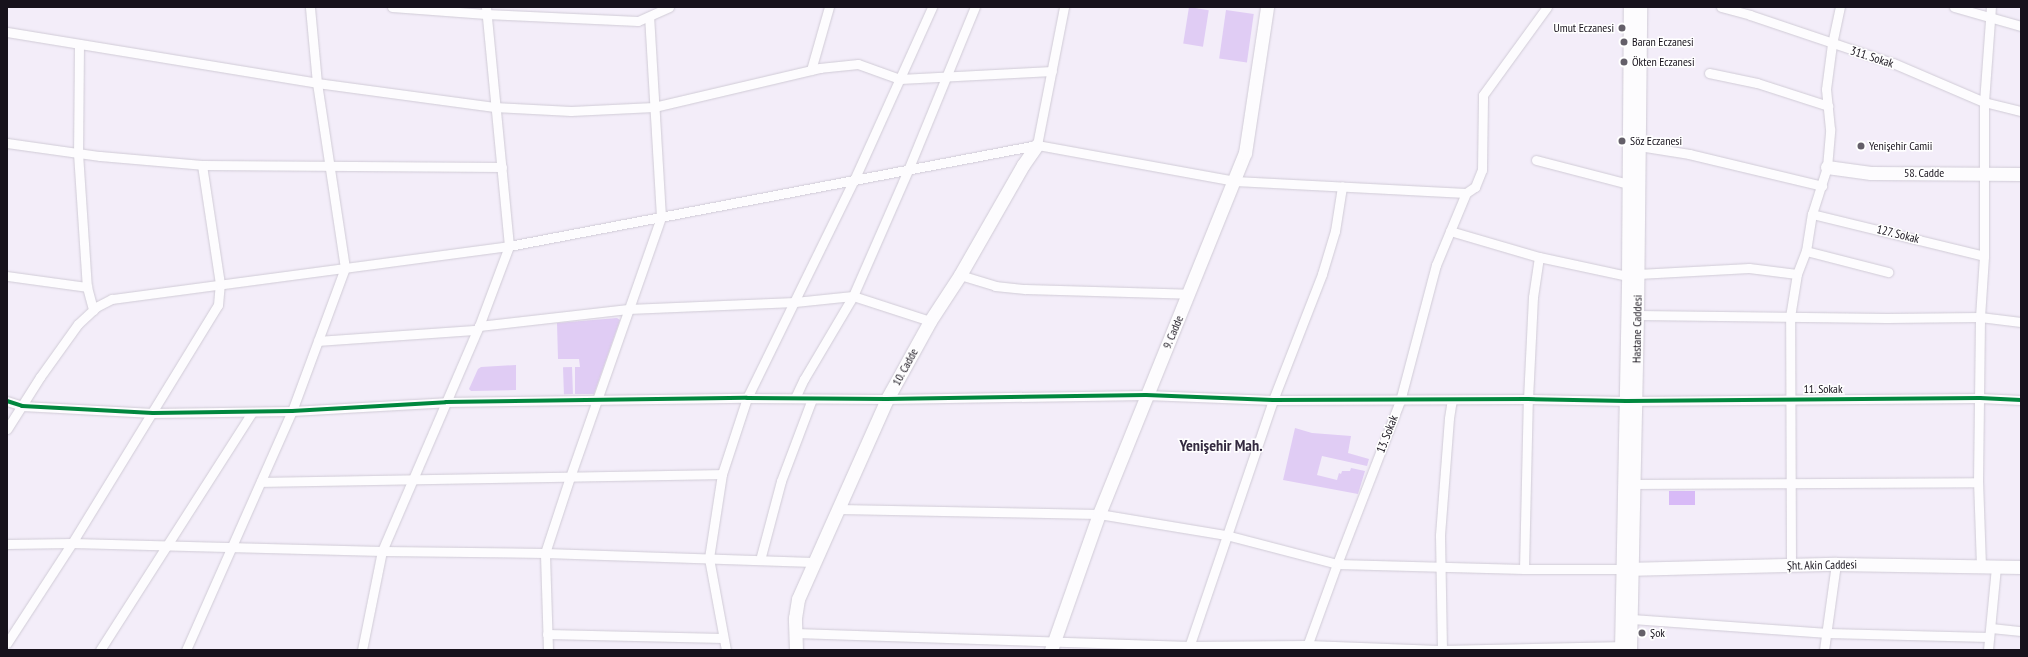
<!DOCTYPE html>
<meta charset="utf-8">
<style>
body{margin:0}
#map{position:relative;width:2028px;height:657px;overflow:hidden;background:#f3edf9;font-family:"PT Sans Narrow",sans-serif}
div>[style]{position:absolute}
.green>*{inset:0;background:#e0ccf4;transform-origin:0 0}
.water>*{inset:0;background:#d8baf7;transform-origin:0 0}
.roads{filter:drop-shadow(0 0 1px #d0cbd6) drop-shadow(0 0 1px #d0cbd6)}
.street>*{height:9px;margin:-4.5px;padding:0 4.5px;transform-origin:4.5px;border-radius:4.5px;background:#fdfcfe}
.secondary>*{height:13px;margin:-6.5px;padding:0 6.5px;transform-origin:6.5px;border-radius:6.5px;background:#fdfcfe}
.cycleway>*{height:4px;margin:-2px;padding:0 2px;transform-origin:2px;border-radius:2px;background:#00873e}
.dots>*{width:11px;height:11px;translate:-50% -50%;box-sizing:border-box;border:2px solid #fff;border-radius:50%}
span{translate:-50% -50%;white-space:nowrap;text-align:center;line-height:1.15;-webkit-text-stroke:3px #fff;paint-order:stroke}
.poi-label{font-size:12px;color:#17121c}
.right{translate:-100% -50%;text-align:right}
.left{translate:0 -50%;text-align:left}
.street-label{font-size:12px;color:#17121c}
.district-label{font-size:16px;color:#342a40;font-weight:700}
.frame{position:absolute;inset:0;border:8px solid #17121c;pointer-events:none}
</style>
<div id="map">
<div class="green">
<div style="left:1189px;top:7px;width:20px;height:37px;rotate:9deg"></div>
<div style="left:1226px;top:10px;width:28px;height:49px;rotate:8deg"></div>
<div style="clip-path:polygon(617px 318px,620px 320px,594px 394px,575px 394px,575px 367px,580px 367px,579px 359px,558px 359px,557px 323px)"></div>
<div style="clip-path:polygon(516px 365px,516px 390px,471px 391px,469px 389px,478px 369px,481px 367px)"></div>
<div style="left:572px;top:367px;width:27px;height:9px;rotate:88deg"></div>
<div style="clip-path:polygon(1295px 428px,1312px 433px,1351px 436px,1348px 453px,1369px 459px,1367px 466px,1322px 456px,1317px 475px,1337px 480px,1339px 473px,1341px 474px,1342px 471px,1350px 471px,1351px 468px,1365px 471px,1358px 494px,1283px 480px)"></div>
</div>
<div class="water">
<div style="left:1669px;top:491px;width:26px;height:14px"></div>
</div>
<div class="roads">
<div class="street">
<div style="left:392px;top:7px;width:94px;rotate:4.3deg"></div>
<div style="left:486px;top:14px;width:152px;rotate:2.6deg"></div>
<div style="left:638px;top:21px;width:34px;rotate:-24deg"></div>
<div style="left:1721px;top:7px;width:30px;rotate:15deg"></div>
<div style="left:1750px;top:15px;width:151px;rotate:18.6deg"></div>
<div style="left:1893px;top:63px;width:99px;rotate:23.2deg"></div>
<div style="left:1984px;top:102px;width:38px;rotate:14deg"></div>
<div style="left:1954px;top:7px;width:70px;rotate:15.8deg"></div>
<div style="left:7px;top:32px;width:314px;rotate:9.3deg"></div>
<div style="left:317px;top:83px;width:179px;rotate:7.7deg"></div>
<div style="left:494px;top:107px;width:77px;rotate:3deg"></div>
<div style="left:571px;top:111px;width:83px;rotate:-2.8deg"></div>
<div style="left:654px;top:107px;width:171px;rotate:-13.2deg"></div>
<div style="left:820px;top:68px;width:38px;rotate:-6deg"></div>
<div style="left:858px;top:64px;width:45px;rotate:19.7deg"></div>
<div style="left:900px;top:79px;width:152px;rotate:-3deg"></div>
<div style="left:79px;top:44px;width:109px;rotate:90.5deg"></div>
<div style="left:78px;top:153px;width:134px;rotate:86.2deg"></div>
<div style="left:87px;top:287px;width:24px;rotate:75deg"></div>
<div style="left:811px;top:70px;width:66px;rotate:-74.1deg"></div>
<div style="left:1709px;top:73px;width:49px;rotate:11.8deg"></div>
<div style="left:1757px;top:83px;width:75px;rotate:17.9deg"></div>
<div style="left:7px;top:143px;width:94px;rotate:8deg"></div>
<div style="left:100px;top:156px;width:102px;rotate:5deg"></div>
<div style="left:202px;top:165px;width:300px;rotate:0.4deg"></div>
<div style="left:1037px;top:145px;width:141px;rotate:-78.9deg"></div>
<div style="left:1639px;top:146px;width:51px;rotate:9.1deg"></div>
<div style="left:1689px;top:154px;width:137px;rotate:13.5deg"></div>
<div style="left:1536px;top:160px;width:96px;rotate:14.5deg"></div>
<div style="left:1812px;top:214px;width:177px;rotate:13.7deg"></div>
<div style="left:1450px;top:231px;width:93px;rotate:16.3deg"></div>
<div style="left:1539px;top:257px;width:91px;rotate:12.1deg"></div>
<div style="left:1806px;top:251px;width:85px;rotate:14.4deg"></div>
<div style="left:1638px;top:274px;width:111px;rotate:-3.1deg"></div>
<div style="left:1749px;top:268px;width:48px;rotate:7.1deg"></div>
<div style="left:960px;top:275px;width:37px;rotate:17deg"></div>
<div style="left:995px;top:286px;width:30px;rotate:6deg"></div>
<div style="left:1025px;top:289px;width:164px;rotate:1.7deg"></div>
<div style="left:7px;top:276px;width:81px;rotate:7.8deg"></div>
<div style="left:1637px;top:315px;width:250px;rotate:0.7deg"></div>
<div style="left:1887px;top:318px;width:93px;rotate:-0.6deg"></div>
<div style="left:1980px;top:317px;width:41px;rotate:7deg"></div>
<div style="left:479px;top:326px;width:150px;rotate:-6.5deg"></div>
<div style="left:628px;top:309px;width:167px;rotate:-2.4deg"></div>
<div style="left:795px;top:302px;width:58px;rotate:-5.9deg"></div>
<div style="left:853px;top:296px;width:81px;rotate:18deg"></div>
<div style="left:318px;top:341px;width:159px;rotate:-4deg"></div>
<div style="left:795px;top:398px;width:21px;rotate:-65deg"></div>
<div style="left:804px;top:379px;width:96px;rotate:-59.4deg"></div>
<div style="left:853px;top:296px;width:137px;rotate:-66.4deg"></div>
<div style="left:908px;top:170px;width:176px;rotate:-67.7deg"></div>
<div style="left:7px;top:401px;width:16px;rotate:18deg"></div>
<div style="left:22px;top:406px;width:131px;rotate:3.1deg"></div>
<div style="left:153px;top:413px;width:139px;rotate:-0.8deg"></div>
<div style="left:292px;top:411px;width:154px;rotate:-3.3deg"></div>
<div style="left:446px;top:402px;width:301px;rotate:-0.8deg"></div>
<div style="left:747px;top:398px;width:140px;rotate:0.4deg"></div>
<div style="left:887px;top:399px;width:259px;rotate:-0.9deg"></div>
<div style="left:1146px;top:395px;width:127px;rotate:2.3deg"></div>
<div style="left:1273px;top:400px;width:255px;rotate:-0.2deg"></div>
<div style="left:1528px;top:399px;width:98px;rotate:1.2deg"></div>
<div style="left:1626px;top:401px;width:354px;rotate:-0.5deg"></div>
<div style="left:1980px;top:398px;width:41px;rotate:2.8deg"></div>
<div style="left:7px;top:429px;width:62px;rotate:-57.6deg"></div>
<div style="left:40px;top:377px;width:65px;rotate:-54.4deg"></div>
<div style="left:78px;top:324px;width:25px;rotate:-43deg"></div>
<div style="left:96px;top:307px;width:18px;rotate:-27deg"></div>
<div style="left:112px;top:299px;width:401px;rotate:-7.6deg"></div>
<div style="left:509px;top:246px;width:538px;rotate:-10.83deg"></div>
<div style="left:1037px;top:145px;width:201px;rotate:10.3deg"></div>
<div style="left:1235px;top:181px;width:231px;rotate:3deg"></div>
<div style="left:1466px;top:193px;width:11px;rotate:-34deg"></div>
<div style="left:1475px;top:187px;width:18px;rotate:-68deg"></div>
<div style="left:1482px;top:170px;width:75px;rotate:-89.2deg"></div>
<div style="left:1483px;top:95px;width:109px;rotate:-54deg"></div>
<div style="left:261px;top:482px;width:461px;rotate:-1deg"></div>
<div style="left:1634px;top:484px;width:344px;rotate:-0.3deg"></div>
<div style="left:839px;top:509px;width:260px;rotate:1.1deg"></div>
<div style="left:1099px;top:514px;width:129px;rotate:9.4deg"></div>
<div style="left:1226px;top:535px;width:115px;rotate:14.6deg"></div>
<div style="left:1337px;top:564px;width:187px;rotate:1.5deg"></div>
<div style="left:1524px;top:569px;width:99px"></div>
<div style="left:7px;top:544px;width:65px;rotate:-0.9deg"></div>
<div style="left:72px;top:543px;width:310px;rotate:1.5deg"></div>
<div style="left:382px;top:551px;width:163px;rotate:0.7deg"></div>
<div style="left:545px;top:553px;width:268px;rotate:1.9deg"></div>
<div style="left:760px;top:560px;width:82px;rotate:-75.1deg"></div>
<div style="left:781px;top:481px;width:88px;rotate:-69.3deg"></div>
<div style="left:1791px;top:566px;width:249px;rotate:-90.2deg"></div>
<div style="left:1790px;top:317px;width:44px;rotate:-80.8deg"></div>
<div style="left:1797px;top:274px;width:25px;rotate:-69deg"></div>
<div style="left:1806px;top:251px;width:37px;rotate:-81deg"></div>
<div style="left:1812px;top:214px;width:49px;rotate:-72.3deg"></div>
<div style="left:1827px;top:167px;width:38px;rotate:-85deg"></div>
<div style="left:1830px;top:129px;width:40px;rotate:-95.7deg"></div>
<div style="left:1826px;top:89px;width:45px;rotate:-82.4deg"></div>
<div style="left:1832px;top:44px;width:38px;rotate:-78deg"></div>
<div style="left:1981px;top:566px;width:84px;rotate:-92deg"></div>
<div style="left:1978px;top:482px;width:165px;rotate:-89.3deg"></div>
<div style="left:1980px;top:317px;width:61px;rotate:-86.2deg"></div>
<div style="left:1984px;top:256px;width:154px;rotate:-90deg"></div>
<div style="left:1984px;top:102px;width:95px;rotate:-85.8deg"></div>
<div style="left:1524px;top:569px;width:170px;rotate:-88.7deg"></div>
<div style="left:1528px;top:399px;width:102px;rotate:-87.2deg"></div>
<div style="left:1533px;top:297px;width:40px;rotate:-81.5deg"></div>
<div style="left:1632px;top:619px;width:196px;rotate:4.1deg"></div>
<div style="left:1827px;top:633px;width:162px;rotate:1.4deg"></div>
<div style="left:1991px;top:628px;width:30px;rotate:6deg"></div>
<div style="left:795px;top:633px;width:394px;rotate:1.9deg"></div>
<div style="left:1189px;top:646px;width:119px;rotate:-0.5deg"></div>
<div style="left:1308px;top:645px;width:131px;rotate:2.2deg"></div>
<div style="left:547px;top:634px;width:176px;rotate:1.3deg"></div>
<div style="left:7px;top:643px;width:119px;rotate:-57deg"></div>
<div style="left:72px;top:543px;width:279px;rotate:-58.5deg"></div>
<div style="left:218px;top:305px;width:21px;rotate:-85deg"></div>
<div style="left:220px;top:284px;width:120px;rotate:-98.6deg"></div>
<div style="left:1306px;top:649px;width:90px;rotate:-70deg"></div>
<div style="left:1337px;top:564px;width:175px;rotate:-68.9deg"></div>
<div style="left:1400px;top:401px;width:141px;rotate:-75.2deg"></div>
<div style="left:1436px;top:265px;width:78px;rotate:-67.4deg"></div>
<div style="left:100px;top:650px;width:282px;rotate:-57.4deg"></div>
<div style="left:186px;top:650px;width:261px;rotate:-66.1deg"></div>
<div style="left:292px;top:411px;width:153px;rotate:-69.7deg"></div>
<div style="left:345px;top:268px;width:187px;rotate:-98.6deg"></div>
<div style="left:317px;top:83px;width:76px;rotate:-95.3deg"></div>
<div style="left:362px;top:650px;width:101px;rotate:-78.6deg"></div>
<div style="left:382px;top:551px;width:245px;rotate:-66.7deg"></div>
<div style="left:479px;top:326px;width:85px;rotate:-69.4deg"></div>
<div style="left:509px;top:246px;width:240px;rotate:-95.5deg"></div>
<div style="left:548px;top:650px;width:97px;rotate:-91.8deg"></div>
<div style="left:545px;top:553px;width:80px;rotate:-71.8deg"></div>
<div style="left:570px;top:477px;width:275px;rotate:-70.7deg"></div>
<div style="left:661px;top:217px;width:200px;rotate:-93.4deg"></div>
<div style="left:726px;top:650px;width:94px;rotate:-100.5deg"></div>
<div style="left:709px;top:558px;width:85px;rotate:-81.2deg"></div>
<div style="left:722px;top:474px;width:80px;rotate:-71.8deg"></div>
<div style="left:747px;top:398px;width:243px;rotate:-63.9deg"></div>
<div style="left:854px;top:180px;width:190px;rotate:-65.7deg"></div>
<div style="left:1188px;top:650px;width:264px;rotate:-71.2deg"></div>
<div style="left:1273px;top:400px;width:135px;rotate:-68.7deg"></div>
<div style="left:1322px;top:274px;width:45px;rotate:-73.2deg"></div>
<div style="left:1335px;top:231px;width:45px;rotate:-81deg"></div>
<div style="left:1442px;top:650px;width:115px;rotate:-91deg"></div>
<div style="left:1440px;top:535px;width:117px;rotate:-85.6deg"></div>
<div style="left:1449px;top:418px;width:18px;rotate:-81deg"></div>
<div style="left:1445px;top:650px;width:176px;rotate:-1.3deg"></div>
<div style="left:1824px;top:650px;width:87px;rotate:-82.1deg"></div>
<div style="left:1988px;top:650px;width:83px;rotate:-84.5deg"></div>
</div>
<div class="secondary">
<div style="left:1827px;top:167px;width:44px;rotate:7.8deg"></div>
<div style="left:1871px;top:173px;width:150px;rotate:0.4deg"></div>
<div style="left:1625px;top:569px;width:211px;rotate:-1.4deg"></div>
<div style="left:1836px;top:564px;width:185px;rotate:0.9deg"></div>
<div style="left:796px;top:650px;width:32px;rotate:-92deg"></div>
<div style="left:795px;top:618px;width:19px;rotate:-81deg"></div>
<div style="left:798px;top:599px;width:219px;rotate:-66deg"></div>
<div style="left:887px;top:399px;width:89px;rotate:-61.1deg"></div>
<div style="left:930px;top:321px;width:55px;rotate:-56.9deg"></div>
<div style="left:960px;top:275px;width:127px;rotate:-60.2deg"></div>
<div style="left:1023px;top:165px;width:24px;rotate:-55deg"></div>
<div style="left:1051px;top:650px;width:144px;rotate:-70.6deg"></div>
<div style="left:1099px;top:514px;width:389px;rotate:-68deg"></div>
<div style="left:1245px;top:153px;width:148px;rotate:-81.4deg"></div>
<div style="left:1621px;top:650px;width:374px;rotate:-88.9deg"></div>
<div style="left:1628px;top:276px;width:269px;rotate:-89.6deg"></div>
<div style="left:1630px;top:650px;width:335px;rotate:-88.8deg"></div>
<div style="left:1637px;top:315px;width:308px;rotate:-89.4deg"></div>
</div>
</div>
<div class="cycleway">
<div style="left:7px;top:401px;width:16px;rotate:18deg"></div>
<div style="left:22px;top:406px;width:131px;rotate:3.1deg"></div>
<div style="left:153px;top:413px;width:139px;rotate:-0.8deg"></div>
<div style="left:292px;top:411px;width:154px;rotate:-3.3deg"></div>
<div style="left:446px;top:402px;width:301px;rotate:-0.8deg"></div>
<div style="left:747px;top:398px;width:140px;rotate:0.4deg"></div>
<div style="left:887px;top:399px;width:259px;rotate:-0.9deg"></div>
<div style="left:1146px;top:395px;width:127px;rotate:2.3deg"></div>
<div style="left:1273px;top:400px;width:255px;rotate:-0.2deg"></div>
<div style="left:1528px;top:399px;width:98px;rotate:1.2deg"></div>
<div style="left:1626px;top:401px;width:354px;rotate:-0.5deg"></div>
<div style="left:1980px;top:398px;width:41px;rotate:2.8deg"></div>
</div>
<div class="dots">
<div style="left:1622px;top:28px;background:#645f69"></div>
<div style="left:1624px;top:42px;background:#645f69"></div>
<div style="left:1624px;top:62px;background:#645f69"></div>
<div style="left:1622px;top:141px;background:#645f69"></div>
<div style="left:1861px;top:146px;background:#645f69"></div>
<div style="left:1642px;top:633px;background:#645f69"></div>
</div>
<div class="poi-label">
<span class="right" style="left:1614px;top:28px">Umut Eczanesi</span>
<span class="left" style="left:1632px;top:42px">Baran Eczanesi</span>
<span class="left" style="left:1632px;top:62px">Ökten Eczanesi</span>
<span class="left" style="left:1630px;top:141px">Söz Eczanesi</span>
<span class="left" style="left:1869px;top:146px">Yenişehir Camii</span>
<span class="left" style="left:1650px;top:633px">Şok</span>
</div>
<div class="street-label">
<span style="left:1872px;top:57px;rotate:18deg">311. Sokak</span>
<span style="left:1924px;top:173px">58. Cadde</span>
<span style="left:1898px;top:234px;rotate:14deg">127. Sokak</span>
<span style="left:1637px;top:329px;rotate:-89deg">Hastane Caddesi</span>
<span style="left:1173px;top:332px;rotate:-67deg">9. Cadde</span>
<span style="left:905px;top:367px;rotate:-61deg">10. Cadde</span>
<span style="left:1823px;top:389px">11. Sokak</span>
<span style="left:1387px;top:434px;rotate:-69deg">13. Sokak</span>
<span style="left:1822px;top:565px;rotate:-1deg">Şht. Akin Caddesi</span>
</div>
<div class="district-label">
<span style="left:1221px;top:445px">Yenişehir Mah.</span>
</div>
<div class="frame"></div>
</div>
